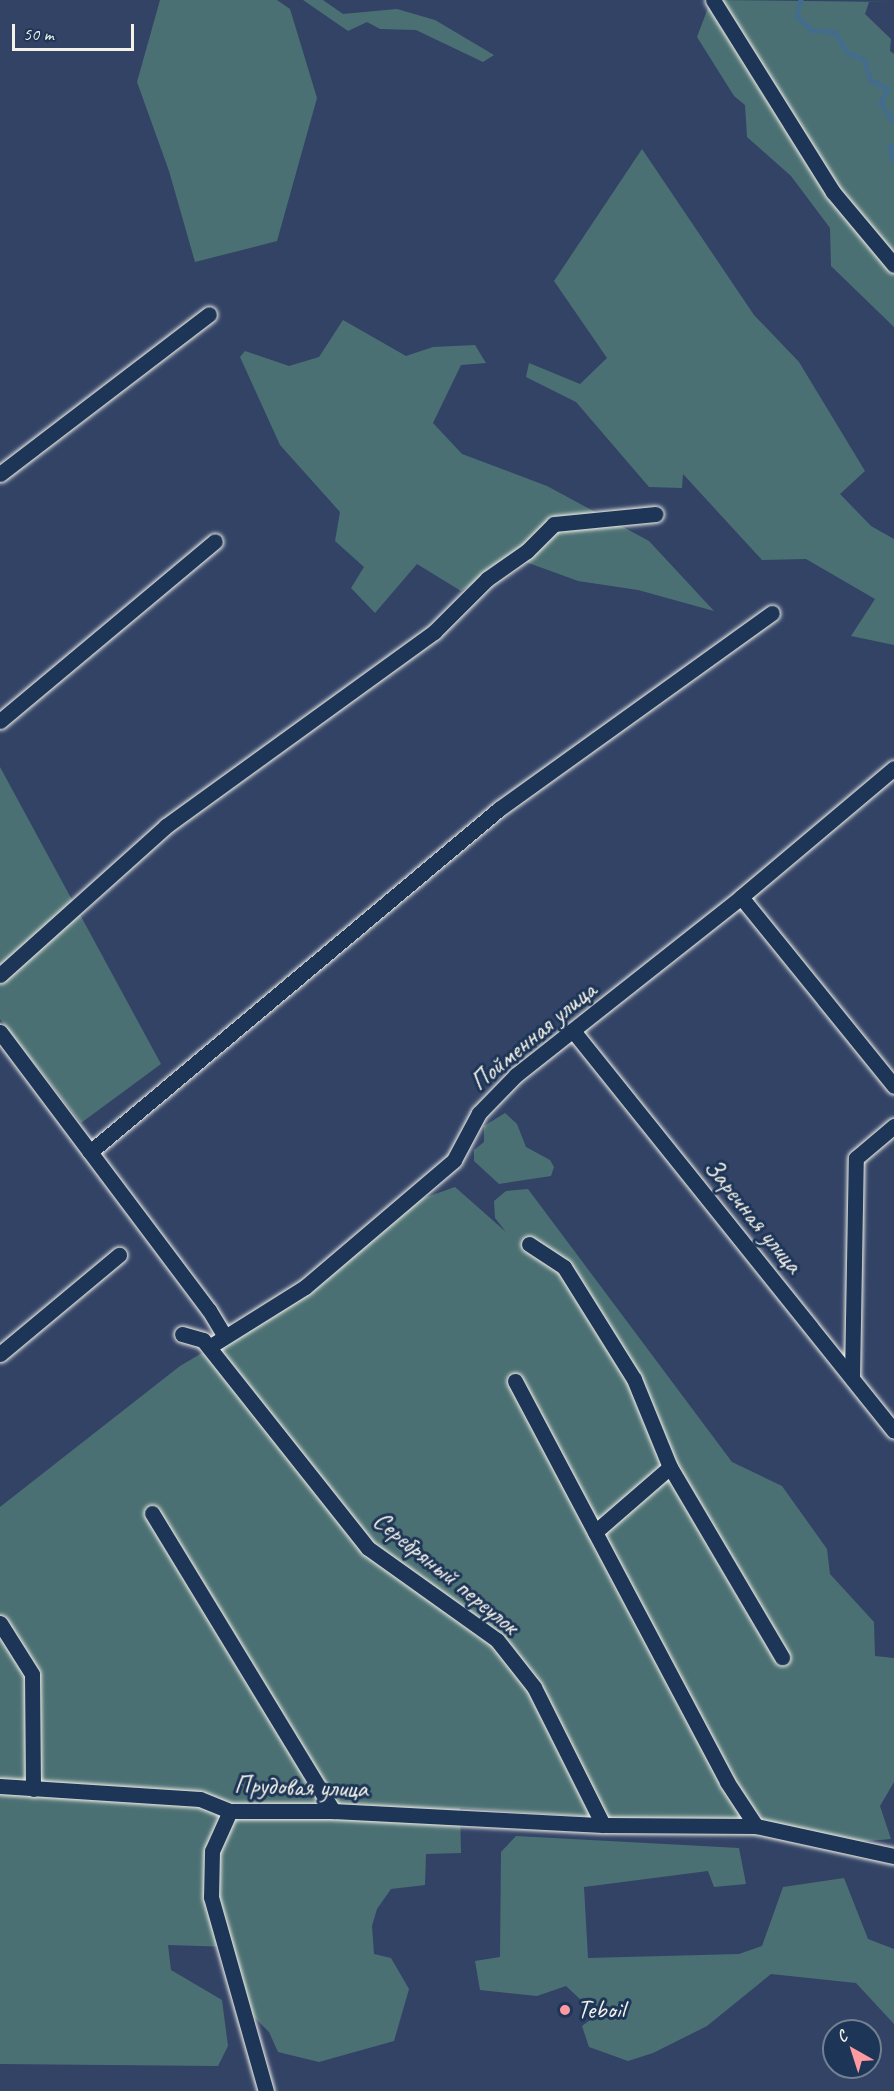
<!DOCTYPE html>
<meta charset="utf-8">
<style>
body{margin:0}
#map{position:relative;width:894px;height:2091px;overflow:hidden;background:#324366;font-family:Caveat,sans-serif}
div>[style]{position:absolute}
.green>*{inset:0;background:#4b7073}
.stream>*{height:4.5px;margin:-2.25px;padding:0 2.25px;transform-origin:2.25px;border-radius:2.25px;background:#446c8c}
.roads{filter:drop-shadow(0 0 2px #f4f1e8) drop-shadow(0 0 2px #f4f1e8)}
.street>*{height:15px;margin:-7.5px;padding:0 7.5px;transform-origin:7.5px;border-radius:7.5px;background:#1d3557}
.dots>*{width:16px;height:16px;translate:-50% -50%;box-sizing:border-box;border:3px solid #1d3557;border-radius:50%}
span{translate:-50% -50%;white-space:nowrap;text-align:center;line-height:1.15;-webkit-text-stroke:6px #1d3557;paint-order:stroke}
.street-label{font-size:26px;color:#f4f1e8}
.poi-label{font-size:26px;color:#f4f1e8}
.left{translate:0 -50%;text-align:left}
.north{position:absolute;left:822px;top:2019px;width:60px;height:60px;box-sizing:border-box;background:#1d3557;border:2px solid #738091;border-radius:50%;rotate:321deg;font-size:16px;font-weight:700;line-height:24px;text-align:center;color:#f4f1e8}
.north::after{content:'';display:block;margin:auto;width:21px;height:27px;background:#ff9aa2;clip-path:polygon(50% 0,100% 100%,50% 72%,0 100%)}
.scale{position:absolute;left:12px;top:24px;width:122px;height:27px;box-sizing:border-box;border:3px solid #f4f1e8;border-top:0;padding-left:8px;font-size:18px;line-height:21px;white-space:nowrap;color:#f4f1e8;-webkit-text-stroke:4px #1d3557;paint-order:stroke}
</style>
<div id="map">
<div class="green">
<div style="clip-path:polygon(160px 0,277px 0,290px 9px,317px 98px,277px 241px,195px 262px,169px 171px,137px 82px)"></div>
<div style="clip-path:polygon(303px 0,323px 0,343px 14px,397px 9px,435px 20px,494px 55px,483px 62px,416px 30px,380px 29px,367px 22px,348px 31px)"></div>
<div style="clip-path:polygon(711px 0,891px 2px,869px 2px,865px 14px,891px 39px,890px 51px,894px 54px,894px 327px,831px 266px,830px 228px,791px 176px,747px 137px,745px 105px,734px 96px,697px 37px)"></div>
<div style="clip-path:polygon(642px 149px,754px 315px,799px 362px,865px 471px,840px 494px,871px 526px,894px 539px,894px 645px,851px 636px,875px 599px,806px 559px,762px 560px,683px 474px,682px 488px,649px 487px,576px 402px,526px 377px,529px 363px,580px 384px,607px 358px,554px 281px)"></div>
<div style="clip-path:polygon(343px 320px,406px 356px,433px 347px,475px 345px,486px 363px,461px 365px,433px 423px,462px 454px,547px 486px,649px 541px,714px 611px,638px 590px,578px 581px,515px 558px,461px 591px,417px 564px,375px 613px,351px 588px,364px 567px,335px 541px,340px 512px,280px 445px,240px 357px,245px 351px,289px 366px,319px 357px)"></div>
<div style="clip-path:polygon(0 767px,161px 1064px,81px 1123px,0 1019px)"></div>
<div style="clip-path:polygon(505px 1113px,517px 1124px,526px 1147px,550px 1160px,554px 1167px,551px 1176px,499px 1184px,474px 1161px,474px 1150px,484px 1142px,484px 1126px)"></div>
<div style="clip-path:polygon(455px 1187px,506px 1232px,495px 1218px,494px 1201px,506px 1191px,528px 1189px,732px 1462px,782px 1486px,827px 1549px,830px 1574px,874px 1622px,875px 1656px,894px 1658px,894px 1782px,880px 1806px,891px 1839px,813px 1846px,717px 1825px,460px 1808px,461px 1853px,426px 1854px,425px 1885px,391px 1889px,377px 1909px,372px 1926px,374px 1954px,391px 1958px,409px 1989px,394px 2041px,319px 2062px,278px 2052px,269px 2032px,252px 2015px,232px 1947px,168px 1945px,171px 1970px,222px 2000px,228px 2046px,218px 2066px,0 2064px,0 1507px,180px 1366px,330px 1277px,418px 1200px)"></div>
<div style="clip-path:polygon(516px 1836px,739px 1848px,746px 1884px,714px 1887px,708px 1871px,584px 1887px,588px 1958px,739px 1954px,762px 1946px,783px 1887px,844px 1878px,868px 1939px,894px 1949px,894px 2024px,856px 1983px,771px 1974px,707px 2026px,653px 2053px,628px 2061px,589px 2047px,582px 2026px,597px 2015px,566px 1986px,537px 1996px,480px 1990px,475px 1961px,500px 1957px,501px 1852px)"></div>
</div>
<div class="stream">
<div style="left:801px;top:0;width:16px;rotate:104deg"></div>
<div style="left:797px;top:16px;width:21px;rotate:43deg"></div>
<div style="left:812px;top:30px;width:23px;rotate:5deg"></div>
<div style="left:835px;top:32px;width:25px;rotate:58deg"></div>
<div style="left:848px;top:53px;width:17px;rotate:21deg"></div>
<div style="left:864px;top:59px;width:22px;rotate:72deg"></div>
<div style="left:871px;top:80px;width:19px;rotate:28deg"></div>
<div style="left:888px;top:89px;width:16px;rotate:117deg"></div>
<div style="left:881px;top:103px;width:23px;rotate:56deg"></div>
<div style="left:894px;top:146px;width:4px;rotate:180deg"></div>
<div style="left:890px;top:146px;width:16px;rotate:76deg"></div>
</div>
<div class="roads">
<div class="street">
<div style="left:713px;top:0;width:226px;rotate:58deg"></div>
<div style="left:833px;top:192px;width:95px;rotate:50.1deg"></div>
<div style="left:0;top:474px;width:263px;rotate:-37.4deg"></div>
<div style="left:0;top:721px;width:280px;rotate:-39.9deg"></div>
<div style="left:741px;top:897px;width:243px;rotate:51deg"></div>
<div style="left:0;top:975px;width:223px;rotate:-41.9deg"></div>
<div style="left:166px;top:826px;width:331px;rotate:-35.9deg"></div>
<div style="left:434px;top:632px;width:75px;rotate:-45deg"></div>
<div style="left:487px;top:579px;width:49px;rotate:-35deg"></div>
<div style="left:527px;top:551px;width:38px;rotate:-45deg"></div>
<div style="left:554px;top:524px;width:102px;rotate:-5.6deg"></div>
<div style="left:0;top:1032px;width:348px;rotate:53.1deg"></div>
<div style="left:209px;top:1310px;width:29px;rotate:59deg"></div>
<div style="left:574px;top:1032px;width:511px;rotate:51.27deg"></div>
<div style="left:90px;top:1152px;width:534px;rotate:-39.98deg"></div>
<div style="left:499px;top:809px;width:336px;rotate:-35.7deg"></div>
<div style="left:529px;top:1244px;width:42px;rotate:33.3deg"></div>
<div style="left:564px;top:1267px;width:132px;rotate:58deg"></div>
<div style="left:634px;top:1379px;width:95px;rotate:67.8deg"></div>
<div style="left:670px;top:1467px;width:221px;rotate:59.5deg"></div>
<div style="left:182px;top:1334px;width:22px;rotate:16deg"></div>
<div style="left:203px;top:1340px;width:265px;rotate:51.6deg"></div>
<div style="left:368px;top:1548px;width:158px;rotate:35.5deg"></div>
<div style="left:497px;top:1640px;width:60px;rotate:51.8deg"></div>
<div style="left:534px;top:1687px;width:154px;rotate:63.4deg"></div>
<div style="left:209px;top:1347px;width:113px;rotate:-32deg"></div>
<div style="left:305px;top:1287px;width:196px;rotate:-40.4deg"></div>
<div style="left:454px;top:1160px;width:53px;rotate:-62deg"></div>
<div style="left:479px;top:1113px;width:53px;rotate:-45.8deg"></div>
<div style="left:516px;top:1075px;width:287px;rotate:-38.3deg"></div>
<div style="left:741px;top:897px;width:200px;rotate:-40.1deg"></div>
<div style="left:0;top:1354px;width:155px;rotate:-39.8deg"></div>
<div style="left:852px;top:1378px;width:220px;rotate:-89deg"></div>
<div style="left:856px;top:1158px;width:50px;rotate:-40.1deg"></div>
<div style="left:515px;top:1381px;width:454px;rotate:62.1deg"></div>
<div style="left:727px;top:1782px;width:53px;rotate:56.6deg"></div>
<div style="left:152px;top:1513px;width:349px;rotate:58.7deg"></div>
<div style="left:595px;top:1532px;width:99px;rotate:-40.9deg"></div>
<div style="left:0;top:1623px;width:60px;rotate:57.9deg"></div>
<div style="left:32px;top:1674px;width:115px;rotate:89.5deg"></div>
<div style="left:0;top:1786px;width:200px;rotate:3.7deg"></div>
<div style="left:200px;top:1799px;width:32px;rotate:22deg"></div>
<div style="left:230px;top:1811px;width:103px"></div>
<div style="left:333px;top:1811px;width:270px;rotate:3deg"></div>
<div style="left:603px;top:1825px;width:153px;rotate:0.4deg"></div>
<div style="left:756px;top:1826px;width:141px;rotate:12.3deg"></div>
<div style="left:230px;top:1811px;width:44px;rotate:114.2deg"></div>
<div style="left:212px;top:1851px;width:46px;rotate:91.2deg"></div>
<div style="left:211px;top:1897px;width:202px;rotate:74.2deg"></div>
</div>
</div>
<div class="dots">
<div style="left:565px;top:2010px;background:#ff9aa2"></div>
</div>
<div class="street-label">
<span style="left:533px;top:1036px;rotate:-40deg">Пойменная улица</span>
<span style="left:753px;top:1216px;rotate:51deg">Заречная улица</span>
<span style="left:446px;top:1573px;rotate:39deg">Серебряный переулок</span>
<span style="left:301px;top:1787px;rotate:2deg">Прудовая улица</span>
</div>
<div class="poi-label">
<span class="left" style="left:577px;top:2010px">Teboil</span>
</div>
<div class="north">С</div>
<div class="scale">50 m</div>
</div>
